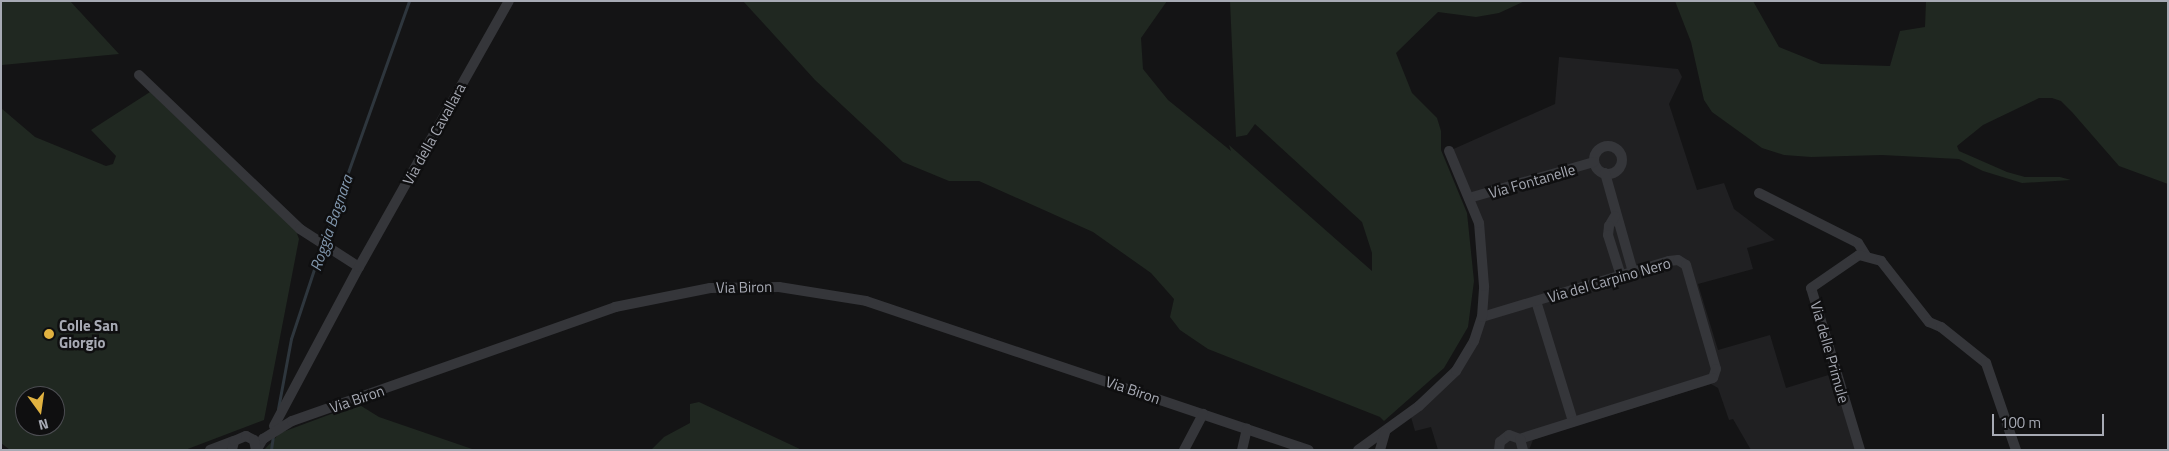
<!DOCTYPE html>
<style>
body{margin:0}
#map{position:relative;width:2169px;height:451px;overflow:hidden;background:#141415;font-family:"Titillium Web",sans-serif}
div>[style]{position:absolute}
.built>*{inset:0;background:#202022}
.green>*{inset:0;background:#202821}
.stream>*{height:2.5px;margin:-1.25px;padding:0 1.25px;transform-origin:1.25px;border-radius:1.25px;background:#2e363d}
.minor>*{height:10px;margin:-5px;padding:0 5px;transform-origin:5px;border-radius:5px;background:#35363a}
.minor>.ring{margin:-5px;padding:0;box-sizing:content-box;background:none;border:10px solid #35363a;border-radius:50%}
.dots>*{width:14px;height:14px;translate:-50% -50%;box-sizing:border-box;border:2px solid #0f0f10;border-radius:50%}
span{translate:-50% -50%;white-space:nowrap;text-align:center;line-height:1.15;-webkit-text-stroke:5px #0f0f10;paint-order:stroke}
.street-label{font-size:15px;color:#a7aab4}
.poi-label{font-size:15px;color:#a7aab4;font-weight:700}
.left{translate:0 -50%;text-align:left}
.water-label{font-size:16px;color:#8096ac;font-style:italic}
.frame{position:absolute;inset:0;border:2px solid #a7aab4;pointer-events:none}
.north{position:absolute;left:15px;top:386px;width:50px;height:50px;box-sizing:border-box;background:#0f0f10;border:1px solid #4c4d52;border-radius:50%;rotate:166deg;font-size:14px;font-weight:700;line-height:20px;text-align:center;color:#a7aab4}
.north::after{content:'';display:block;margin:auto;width:18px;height:22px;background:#e1b240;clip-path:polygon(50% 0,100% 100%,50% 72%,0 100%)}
.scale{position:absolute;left:1992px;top:414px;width:112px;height:22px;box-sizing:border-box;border:2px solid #a7aab4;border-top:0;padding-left:6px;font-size:15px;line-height:18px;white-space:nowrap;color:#a7aab4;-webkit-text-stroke:4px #0f0f10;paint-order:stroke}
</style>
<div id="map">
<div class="built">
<div style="clip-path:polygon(1559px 57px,1678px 69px,1682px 77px,1669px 104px,1697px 190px,1724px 183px,1734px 209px,1775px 240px,1747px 248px,1753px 269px,1698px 284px,1718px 350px,1770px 335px,1786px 388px,1835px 373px,1860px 450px,1751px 450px,1733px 419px,1729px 420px,1718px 388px,1711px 384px,1550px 434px,1533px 440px,1529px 450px,1438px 450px,1431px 427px,1415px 431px,1411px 417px,1446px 382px,1482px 317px,1479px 223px,1449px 151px,1555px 104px)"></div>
</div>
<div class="green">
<div style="clip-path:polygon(1px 1px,70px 1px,119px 54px,2px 65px,1px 69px)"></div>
<div style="clip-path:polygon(743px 1px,1167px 1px,1141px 38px,1143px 69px,1168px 100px,1231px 151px,1229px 145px,1372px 271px,1372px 253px,1362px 222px,1255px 124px,1247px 135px,1236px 137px,1230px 1px,1525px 1px,1499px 13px,1476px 17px,1438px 12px,1396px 53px,1412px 93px,1437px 118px,1441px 131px,1441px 150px,1467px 213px,1474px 281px,1468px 327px,1444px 368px,1384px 421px,1380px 417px,1208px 349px,1180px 330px,1170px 317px,1174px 299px,1151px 273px,1093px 232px,979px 181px,949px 181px,903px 162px,815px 80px)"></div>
<div style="clip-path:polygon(1675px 1px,1753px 1px,1779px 47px,1821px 64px,1890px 66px,1900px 31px,1925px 27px,1926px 1px,2168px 1px,2168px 184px,2119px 166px,2072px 112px,2061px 101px,2052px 98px,2039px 98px,1983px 125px,1957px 146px,1959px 151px,2007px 172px,2025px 177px,2060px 177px,2071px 180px,2022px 183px,1983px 171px,1959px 159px,1882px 155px,1811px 157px,1784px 155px,1762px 148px,1712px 112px,1704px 100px,1691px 42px)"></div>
<div style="clip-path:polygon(evenodd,150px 92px,296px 231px,299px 239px,264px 420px,185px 450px,10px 450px,1px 443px,1px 108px,35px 137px,106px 166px,113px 164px,116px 156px,91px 130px,150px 92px,25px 396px,55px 396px,55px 426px,25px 426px,25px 396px)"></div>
<div style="clip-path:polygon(699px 402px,802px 450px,651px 450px,664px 437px,690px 423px,690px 404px)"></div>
<div style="clip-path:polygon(358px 404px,379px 417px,475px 450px,264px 450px,280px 433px)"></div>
</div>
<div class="stream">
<div style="left:324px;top:240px;width:254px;rotate:-70.4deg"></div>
<div style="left:278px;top:409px;width:71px;rotate:-79.5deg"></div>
<div style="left:291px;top:339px;width:99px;rotate:-71.7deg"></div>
<div style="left:271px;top:450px;width:14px;rotate:-82deg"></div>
</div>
<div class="minor">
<div style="left:139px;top:75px;width:223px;rotate:43.7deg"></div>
<div style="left:300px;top:229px;width:70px;rotate:32.8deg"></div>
<div class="ring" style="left:1594px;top:146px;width:18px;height:18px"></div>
<div style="left:1605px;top:173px;width:103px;rotate:74.2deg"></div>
<div style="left:1759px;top:193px;width:111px;rotate:26.8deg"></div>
<div style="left:1858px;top:243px;width:15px;rotate:58deg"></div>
<div style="left:1469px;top:198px;width:130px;rotate:-16.1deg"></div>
<div style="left:1615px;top:216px;width:12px;rotate:121deg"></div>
<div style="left:1609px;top:226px;width:9px;rotate:96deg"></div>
<div style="left:1608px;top:235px;width:43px;rotate:72.4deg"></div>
<div style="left:1536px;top:301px;width:126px;rotate:72.9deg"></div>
<div style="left:1482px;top:317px;width:195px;rotate:-16.7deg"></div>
<div style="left:1669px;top:261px;width:9px;rotate:-6deg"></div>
<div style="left:1678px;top:260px;width:9px;rotate:32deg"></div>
<div style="left:1686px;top:265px;width:108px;rotate:73.9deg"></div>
<div style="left:1716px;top:369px;width:9px;rotate:108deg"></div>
<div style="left:1713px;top:378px;width:202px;rotate:162.5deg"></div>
<div style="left:274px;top:426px;width:180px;rotate:-61.9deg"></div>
<div style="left:359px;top:267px;width:305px;rotate:-60.6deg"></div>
<div style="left:257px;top:449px;width:12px;rotate:-59deg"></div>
<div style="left:263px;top:439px;width:34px;rotate:-32deg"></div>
<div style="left:292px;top:421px;width:343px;rotate:-19.4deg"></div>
<div style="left:615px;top:307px;width:97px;rotate:-11.3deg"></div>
<div style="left:710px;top:288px;width:69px;rotate:-0.8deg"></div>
<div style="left:779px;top:287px;width:88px;rotate:9.1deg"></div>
<div style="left:866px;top:301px;width:467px;rotate:18.6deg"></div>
<div style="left:210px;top:450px;width:26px;rotate:-21deg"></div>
<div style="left:232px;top:450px;width:9px;rotate:-77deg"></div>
<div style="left:234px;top:441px;width:13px;rotate:-23deg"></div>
<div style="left:246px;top:436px;width:9px;rotate:27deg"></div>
<div style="left:254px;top:440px;width:10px;rotate:79deg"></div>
<div style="left:1184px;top:450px;width:41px;rotate:-62.2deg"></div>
<div style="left:1242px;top:450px;width:22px;rotate:-77deg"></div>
<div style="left:1358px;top:450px;width:75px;rotate:-35.8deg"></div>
<div style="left:1419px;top:406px;width:51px;rotate:-43.4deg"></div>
<div style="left:1456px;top:371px;width:35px;rotate:-59deg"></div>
<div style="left:1474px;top:341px;width:25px;rotate:-72deg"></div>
<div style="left:1482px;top:317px;width:31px;rotate:-86deg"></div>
<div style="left:1484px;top:286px;width:63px;rotate:-94.5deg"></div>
<div style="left:1479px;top:223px;width:78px;rotate:-112.6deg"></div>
<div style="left:1380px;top:450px;width:18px;rotate:-74deg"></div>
<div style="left:1499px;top:450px;width:8px;rotate:-83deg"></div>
<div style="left:1500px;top:442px;width:11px;rotate:-38deg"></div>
<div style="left:1509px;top:435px;width:12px;rotate:20deg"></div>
<div style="left:1520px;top:439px;width:11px;rotate:75deg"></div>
<div style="left:1860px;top:450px;width:169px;rotate:-106.8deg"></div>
<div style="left:1811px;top:288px;width:58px;rotate:-34.5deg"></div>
<div style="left:1859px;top:255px;width:23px;rotate:15deg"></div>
<div style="left:1881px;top:261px;width:78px;rotate:51.8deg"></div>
<div style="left:1929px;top:322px;width:13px;rotate:23deg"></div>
<div style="left:1941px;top:327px;width:58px;rotate:38.7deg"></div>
<div style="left:1986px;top:363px;width:92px;rotate:71deg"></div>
</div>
<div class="dots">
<div style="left:49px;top:334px;background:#e1b240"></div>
</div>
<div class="street-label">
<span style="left:434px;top:134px;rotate:-61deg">Via della Cavallara</span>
<span style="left:1532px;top:181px;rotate:-16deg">Via Fontanelle</span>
<span style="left:1609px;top:280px;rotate:-16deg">Via del Carpino Nero</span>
<span style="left:744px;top:287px;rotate:-1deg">Via Biron</span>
<span style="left:1830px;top:352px;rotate:74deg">Via delle Primule</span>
<span style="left:1133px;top:390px;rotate:19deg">Via Biron</span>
<span style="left:357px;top:399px;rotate:-19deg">Via Biron</span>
</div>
<div class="poi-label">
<span class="left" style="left:59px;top:334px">Colle San<br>Giorgio</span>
</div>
<div class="water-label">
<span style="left:331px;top:223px;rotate:-71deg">Roggia Bagnara</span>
</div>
<div class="frame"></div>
<div class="north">N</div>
<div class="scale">100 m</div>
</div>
